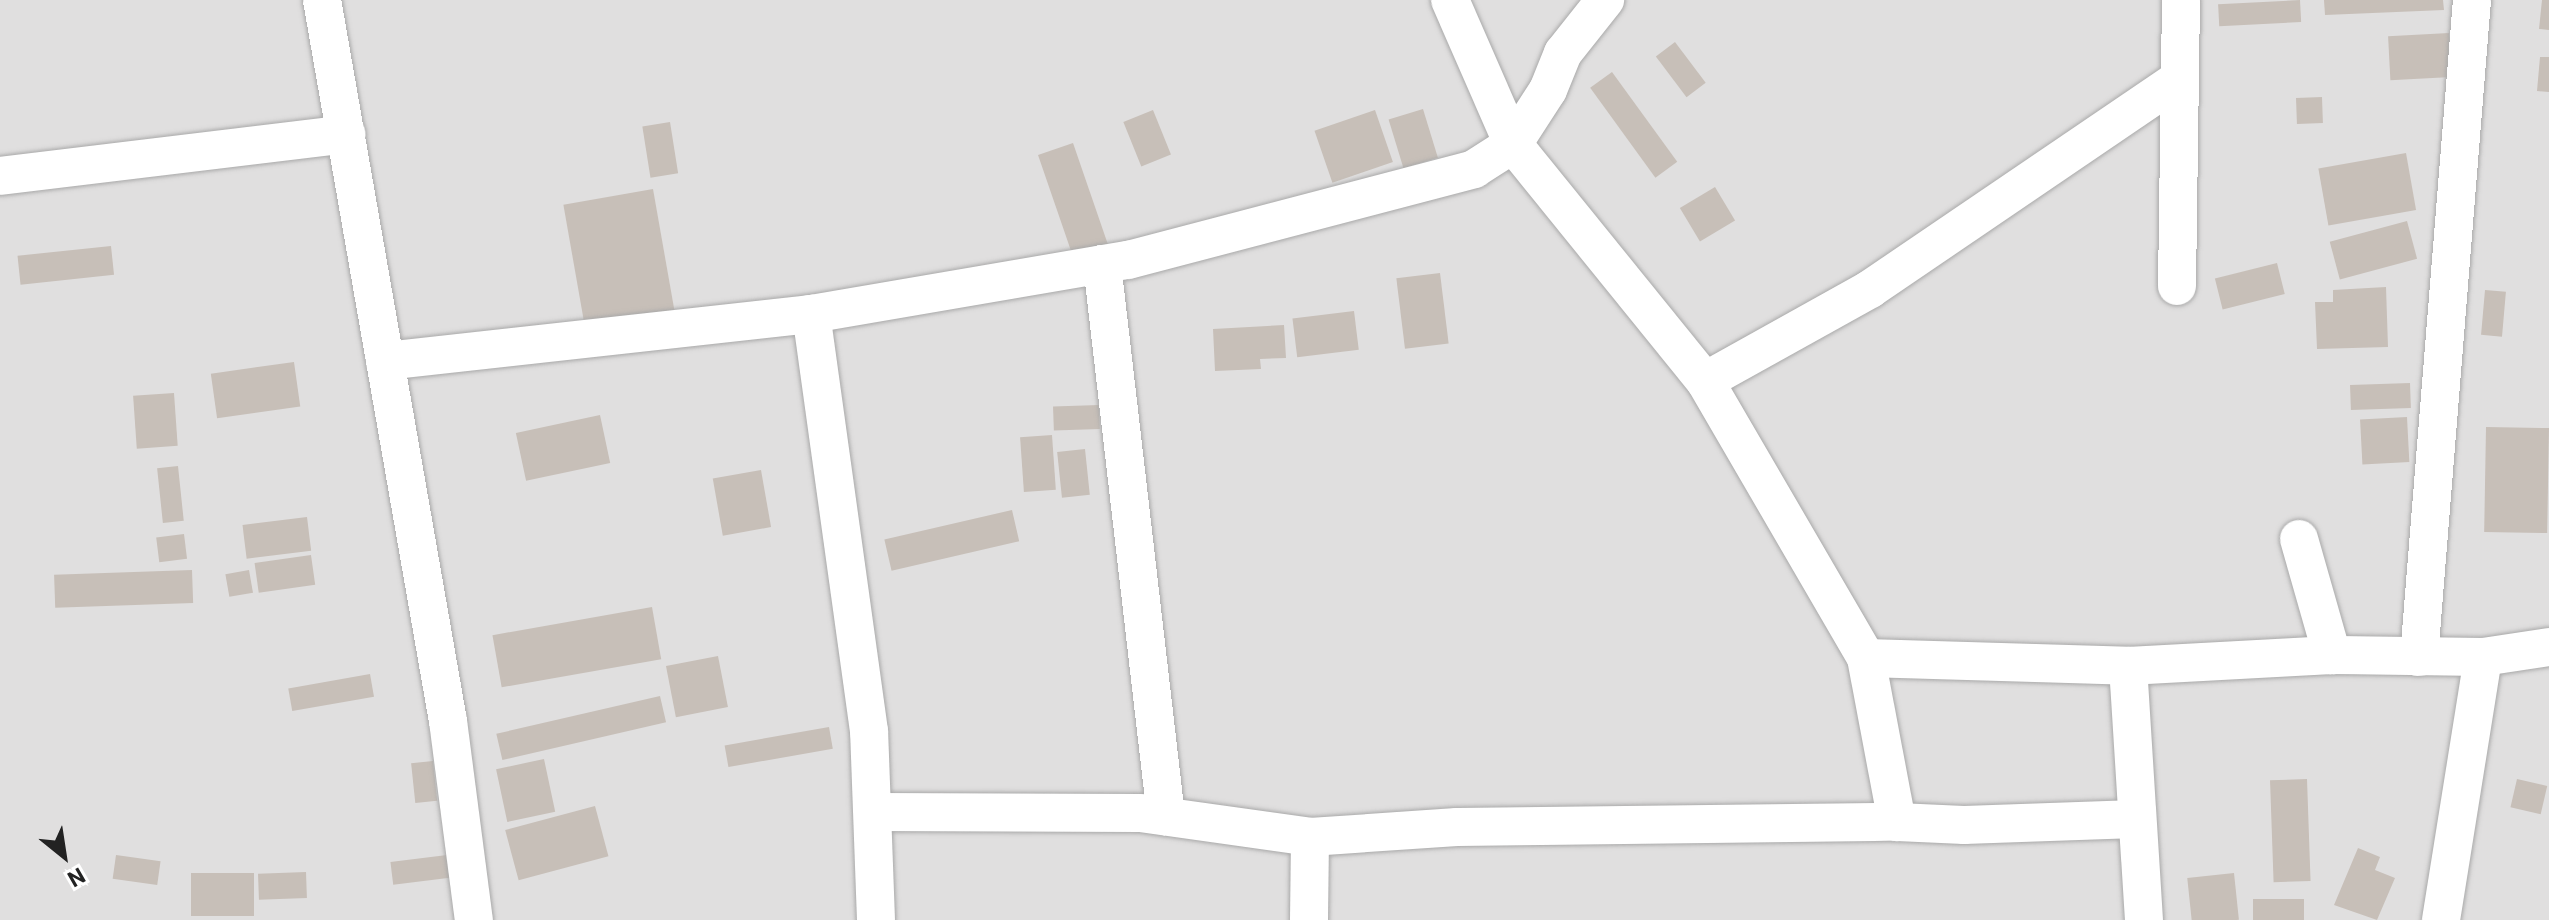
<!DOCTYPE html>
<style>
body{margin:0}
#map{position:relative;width:2549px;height:920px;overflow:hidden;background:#f2efe9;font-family:Roboto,sans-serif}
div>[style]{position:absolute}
.residential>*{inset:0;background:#e0dfdf;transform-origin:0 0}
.building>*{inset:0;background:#c7bfb8;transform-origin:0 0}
.roads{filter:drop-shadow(0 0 2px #a9a9a9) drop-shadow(0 0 2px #a9a9a9)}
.minor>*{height:38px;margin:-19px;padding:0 19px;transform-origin:19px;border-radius:19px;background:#fff}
span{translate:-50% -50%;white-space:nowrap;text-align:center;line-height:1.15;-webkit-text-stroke:6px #fff;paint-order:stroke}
.north{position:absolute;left:24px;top:816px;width:80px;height:80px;-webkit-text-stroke:6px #fff;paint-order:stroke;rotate:150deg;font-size:22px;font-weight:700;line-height:32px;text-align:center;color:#222}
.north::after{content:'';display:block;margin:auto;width:28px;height:36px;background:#222;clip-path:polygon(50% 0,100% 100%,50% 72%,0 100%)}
</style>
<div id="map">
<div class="residential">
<div style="left:0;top:0;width:2549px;height:920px"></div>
</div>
<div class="building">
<div style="left:2300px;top:0;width:22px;height:82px;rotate:87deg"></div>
<div style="clip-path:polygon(2324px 0,2443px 0,2444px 10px,2325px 15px)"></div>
<div style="clip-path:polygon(2542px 0,2549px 0,2549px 30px,2539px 29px)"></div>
<div style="left:2449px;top:33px;width:44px;height:61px;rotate:87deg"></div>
<div style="left:1675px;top:42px;width:51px;height:24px;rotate:53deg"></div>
<div style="clip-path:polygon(2540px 57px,2549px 57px,2549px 92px,2537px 91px)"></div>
<div style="left:1612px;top:72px;width:111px;height:27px;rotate:54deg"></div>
<div style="left:2322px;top:97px;width:26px;height:26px;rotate:88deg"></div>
<div style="left:1423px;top:109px;width:51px;height:36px;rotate:73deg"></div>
<div style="left:1153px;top:110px;width:48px;height:32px;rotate:68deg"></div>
<div style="left:1375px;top:110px;width:55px;height:64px;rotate:71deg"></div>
<div style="left:670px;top:122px;width:52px;height:28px;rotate:81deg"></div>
<div style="left:1073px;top:143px;width:114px;height:37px;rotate:71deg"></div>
<div style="left:2406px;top:153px;width:58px;height:89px;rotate:80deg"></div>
<div style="left:1715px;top:187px;width:39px;height:41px;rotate:59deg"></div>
<div style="left:653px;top:189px;width:124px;height:91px;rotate:80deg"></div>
<div style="left:2407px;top:221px;width:39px;height:80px;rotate:75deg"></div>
<div style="left:111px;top:246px;width:29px;height:94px;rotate:84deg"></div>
<div style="left:2277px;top:263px;width:32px;height:64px;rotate:76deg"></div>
<div style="left:1440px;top:273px;width:71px;height:44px;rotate:83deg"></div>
<div style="clip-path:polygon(2386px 287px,2388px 347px,2317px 349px,2315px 302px,2333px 302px,2333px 290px)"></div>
<div style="left:2485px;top:290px;width:21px;height:45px;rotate:5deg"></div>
<div style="left:1354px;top:311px;width:39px;height:62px;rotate:83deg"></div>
<div style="clip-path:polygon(1284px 325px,1286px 358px,1260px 359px,1261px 369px,1215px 371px,1213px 329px)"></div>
<div style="left:294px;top:362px;width:45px;height:84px;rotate:82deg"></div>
<div style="left:2410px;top:383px;width:25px;height:60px;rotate:88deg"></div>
<div style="left:174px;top:393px;width:53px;height:41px;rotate:86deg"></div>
<div style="left:1099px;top:405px;width:24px;height:46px;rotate:88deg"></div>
<div style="left:600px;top:415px;width:49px;height:86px;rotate:78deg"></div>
<div style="left:2407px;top:417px;width:45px;height:47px;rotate:87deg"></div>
<div style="left:2486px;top:427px;width:63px;height:105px;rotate:1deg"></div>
<div style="left:1052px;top:435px;width:55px;height:32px;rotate:86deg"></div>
<div style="left:1085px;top:449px;width:46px;height:28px;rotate:84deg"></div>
<div style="left:178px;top:466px;width:55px;height:21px;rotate:84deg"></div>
<div style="left:761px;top:470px;width:58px;height:49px;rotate:80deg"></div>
<div style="left:1012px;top:510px;width:32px;height:131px;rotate:77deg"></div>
<div style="left:307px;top:517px;width:34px;height:65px;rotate:83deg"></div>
<div style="left:184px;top:534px;width:25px;height:28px;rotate:83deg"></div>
<div style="left:311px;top:555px;width:30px;height:57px;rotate:82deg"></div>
<div style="left:192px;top:570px;width:33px;height:138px;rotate:88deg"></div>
<div style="left:249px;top:570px;width:23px;height:24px;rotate:80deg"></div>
<div style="left:652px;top:607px;width:53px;height:162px;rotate:80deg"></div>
<div style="left:718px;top:656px;width:52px;height:53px;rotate:79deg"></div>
<div style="left:370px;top:674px;width:23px;height:83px;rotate:80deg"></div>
<div style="left:660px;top:696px;width:27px;height:168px;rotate:77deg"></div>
<div style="left:829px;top:727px;width:22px;height:106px;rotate:80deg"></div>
<div style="left:544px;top:759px;width:54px;height:49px;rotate:78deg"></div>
<div style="left:433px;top:761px;width:40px;height:22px;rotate:84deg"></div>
<div style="left:2307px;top:779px;width:102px;height:37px;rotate:88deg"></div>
<div style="left:2517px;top:779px;width:31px;height:29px;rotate:13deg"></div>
<div style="left:595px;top:806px;width:52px;height:93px;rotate:75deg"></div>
<div style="clip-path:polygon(2358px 848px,2380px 857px,2375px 870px,2395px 878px,2377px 920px,2334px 905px)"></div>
<div style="left:116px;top:855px;width:45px;height:24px;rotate:8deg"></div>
<div style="left:447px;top:855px;width:23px;height:57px;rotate:83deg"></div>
<div style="left:306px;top:872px;width:26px;height:48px;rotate:88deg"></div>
<div style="left:254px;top:873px;width:43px;height:63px;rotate:90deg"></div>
<div style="left:2234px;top:873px;width:47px;height:47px;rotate:84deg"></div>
<div style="left:2304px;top:899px;width:21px;height:51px;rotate:90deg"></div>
</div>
<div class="roads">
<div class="minor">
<div style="left:322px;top:0;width:732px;rotate:80.09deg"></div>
<div style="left:448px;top:721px;width:201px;rotate:82.6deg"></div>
<div style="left:1450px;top:0;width:157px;rotate:66.4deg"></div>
<div style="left:1513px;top:144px;width:305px;rotate:51deg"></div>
<div style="left:1705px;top:381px;width:320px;rotate:59.8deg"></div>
<div style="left:1866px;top:658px;width:167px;rotate:79.3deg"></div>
<div style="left:0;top:176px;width:349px;rotate:-6.9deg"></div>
<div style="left:1102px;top:264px;width:556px;rotate:83.39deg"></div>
<div style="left:2177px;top:286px;width:286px;rotate:-89.2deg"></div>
<div style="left:385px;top:361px;width:429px;rotate:-6.3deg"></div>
<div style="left:1705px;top:381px;width:189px;rotate:-29.1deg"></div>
<div style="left:1870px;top:289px;width:370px;rotate:-34.2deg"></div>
<div style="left:2299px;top:539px;width:121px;rotate:74.1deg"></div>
<div style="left:2419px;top:657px;width:659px;rotate:-85.39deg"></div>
<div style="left:1866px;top:658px;width:262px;rotate:1.7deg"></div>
<div style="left:2128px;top:666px;width:204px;rotate:-3.1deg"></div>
<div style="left:2332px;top:655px;width:151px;rotate:0.8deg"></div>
<div style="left:2483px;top:657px;width:67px;rotate:-8.6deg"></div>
<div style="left:2128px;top:666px;width:255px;rotate:86.4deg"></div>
<div style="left:874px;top:812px;width:266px;rotate:0.2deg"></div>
<div style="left:1140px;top:813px;width:172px;rotate:8deg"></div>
<div style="left:1310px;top:837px;width:147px;rotate:-3.9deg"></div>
<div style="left:1457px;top:827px;width:440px;rotate:-0.7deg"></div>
<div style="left:1897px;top:822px;width:67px;rotate:2.6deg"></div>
<div style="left:1964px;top:825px;width:172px;rotate:-2deg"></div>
<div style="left:876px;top:920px;width:189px;rotate:-92.1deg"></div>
<div style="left:869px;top:731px;width:421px;rotate:-97.9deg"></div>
<div style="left:811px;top:314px;width:322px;rotate:-9.7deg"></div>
<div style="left:1128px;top:260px;width:358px;rotate:-14.7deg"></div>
<div style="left:1474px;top:169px;width:46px;rotate:-32.7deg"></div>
<div style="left:1513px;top:144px;width:64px;rotate:-57.1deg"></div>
<div style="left:1548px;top:90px;width:40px;rotate:-68deg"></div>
<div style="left:1563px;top:53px;width:68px;rotate:-51.6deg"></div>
<div style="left:1309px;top:920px;width:83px;rotate:-89.3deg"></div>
<div style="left:2441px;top:920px;width:266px;rotate:-80.9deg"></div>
</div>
</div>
<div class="north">N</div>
</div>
